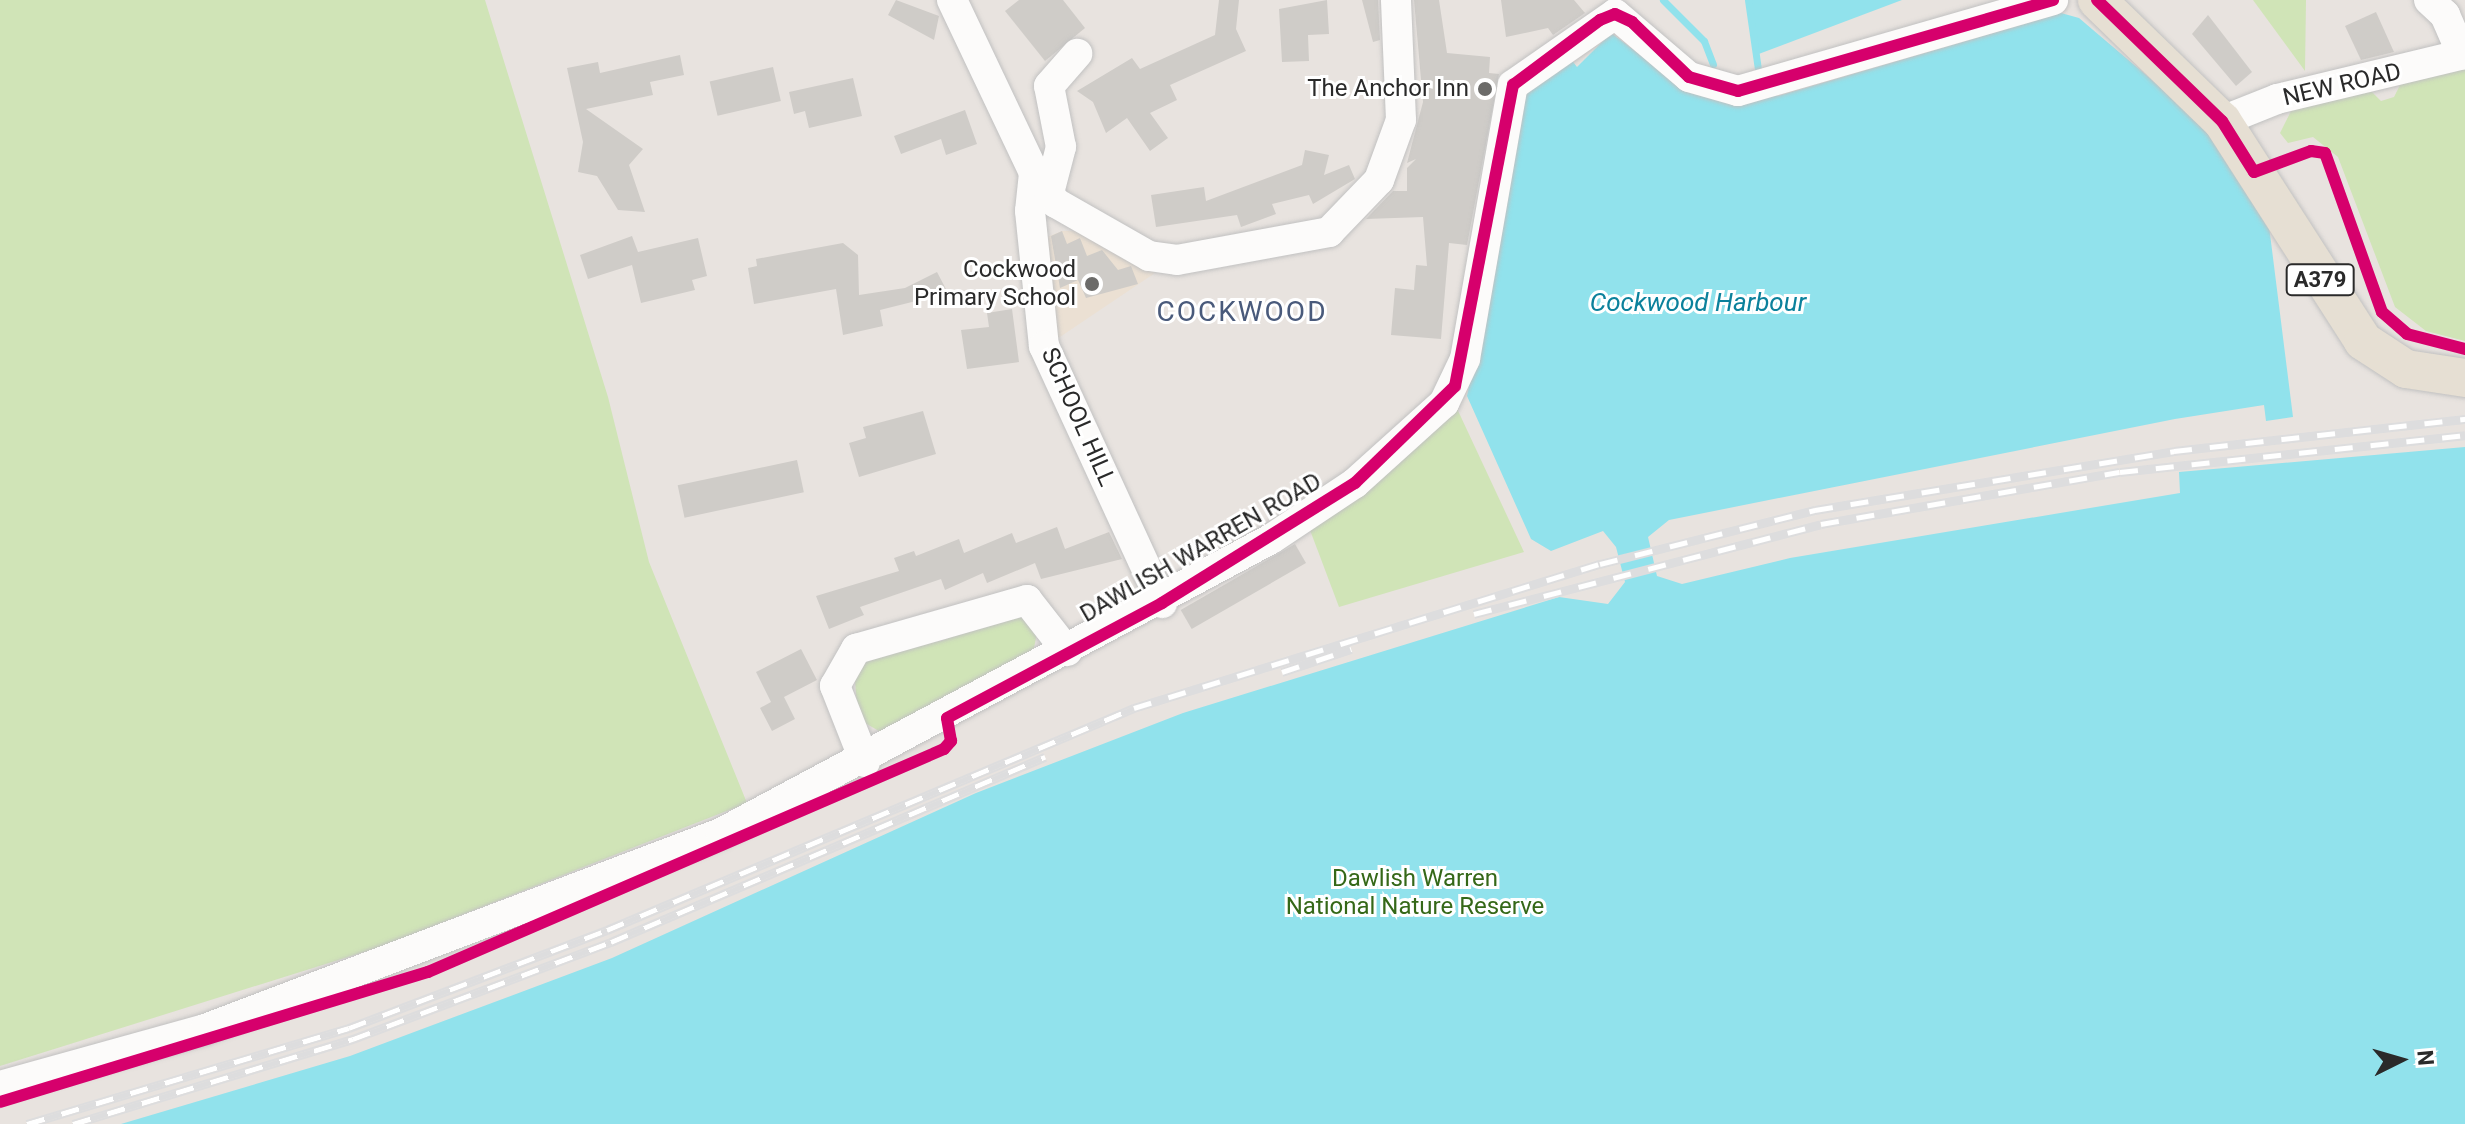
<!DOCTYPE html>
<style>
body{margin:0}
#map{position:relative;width:2465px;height:1124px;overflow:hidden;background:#e8e3df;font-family:Roboto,sans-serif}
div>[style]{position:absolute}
.education>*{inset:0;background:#ebe0d3}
.green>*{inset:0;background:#d0e4b7}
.water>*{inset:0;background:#91e2ec}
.stream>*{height:7px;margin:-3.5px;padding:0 3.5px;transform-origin:3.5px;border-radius:3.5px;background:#91e2ec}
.building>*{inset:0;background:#cfccc8;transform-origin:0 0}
.roads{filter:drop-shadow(0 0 2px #c1c1c1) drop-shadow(0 0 2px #c1c1c1)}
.minor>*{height:30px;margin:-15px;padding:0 15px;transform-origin:15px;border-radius:15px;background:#fcfbfa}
.major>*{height:38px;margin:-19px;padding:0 19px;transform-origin:19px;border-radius:19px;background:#e6dfd3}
.rail>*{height:9px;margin-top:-4.5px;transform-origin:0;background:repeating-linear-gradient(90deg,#fff 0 18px,#ddddde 0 36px);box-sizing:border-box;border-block:2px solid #ddddde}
.cycleway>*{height:12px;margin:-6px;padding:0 6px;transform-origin:6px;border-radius:6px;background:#d6006c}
.dots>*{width:22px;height:22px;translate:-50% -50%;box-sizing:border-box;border:4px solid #fff;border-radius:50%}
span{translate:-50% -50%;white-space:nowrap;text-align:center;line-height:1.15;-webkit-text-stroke:6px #fff;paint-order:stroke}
.shield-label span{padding:2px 6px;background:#fff;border:2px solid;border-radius:6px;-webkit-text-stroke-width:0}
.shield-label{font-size:22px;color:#2a2a2a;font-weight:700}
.street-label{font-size:24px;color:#2a2a2a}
.poi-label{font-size:24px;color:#2a2a2a}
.right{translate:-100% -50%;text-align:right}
.park-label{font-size:24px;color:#356818}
.water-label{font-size:26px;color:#0b819c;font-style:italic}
.quarter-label{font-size:28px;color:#495a7b;letter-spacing:2px}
.north{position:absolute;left:2361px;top:1020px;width:80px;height:80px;-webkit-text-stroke:6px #fff;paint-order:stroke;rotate:85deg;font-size:22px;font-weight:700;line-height:32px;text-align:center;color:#2a2a2a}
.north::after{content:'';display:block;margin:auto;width:28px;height:36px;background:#2a2a2a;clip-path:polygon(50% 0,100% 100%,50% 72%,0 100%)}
</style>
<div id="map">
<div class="education">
<div style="clip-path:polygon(1062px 231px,1075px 231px,1155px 273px,1051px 343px,1040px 240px)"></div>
</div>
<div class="green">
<div style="clip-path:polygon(0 0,485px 0,608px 397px,649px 562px,747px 803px,380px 947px,0 1066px)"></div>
<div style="clip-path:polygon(2253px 0,2306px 0,2305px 71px)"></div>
<div style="clip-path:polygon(2465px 68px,2465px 341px,2426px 331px,2395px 307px,2338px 157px,2313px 137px,2288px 143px,2280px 133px,2293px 107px,2370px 90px,2381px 101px,2394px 97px,2401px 83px)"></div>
<div style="clip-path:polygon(1453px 400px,1524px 552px,1339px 607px,1310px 530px)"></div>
<div style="clip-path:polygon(1018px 610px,1038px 628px,1032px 658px,886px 735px,858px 719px,854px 669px,891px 646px,941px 641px)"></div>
</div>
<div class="water">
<div style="clip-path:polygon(1748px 0,1902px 0,1756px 55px)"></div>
<div style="clip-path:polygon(2061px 13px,2079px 18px,2206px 126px,2269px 226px,2293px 417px,2266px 421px,2264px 405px,2175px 419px,1669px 520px,1648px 537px,1657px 576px,1682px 584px,1790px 558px,2180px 493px,2179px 472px,2465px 447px,2465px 1124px,121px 1124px,350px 1056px,612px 958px,976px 793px,1183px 713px,1559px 597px,1608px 604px,1625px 582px,1616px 547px,1603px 531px,1551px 551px,1531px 539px,1467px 396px,1526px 89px,1567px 54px,1577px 67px,1611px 33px,1678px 83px,1778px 96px)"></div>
</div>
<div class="stream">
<div style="left:1663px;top:0;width:58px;rotate:45deg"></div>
<div style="left:1704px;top:41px;width:25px;rotate:69deg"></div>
<div style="left:1748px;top:0;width:70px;rotate:81.8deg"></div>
</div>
<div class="building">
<div style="clip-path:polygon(896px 0,939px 16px,934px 40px,888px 15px)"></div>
<div style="clip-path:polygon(1019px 0,1063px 0,1085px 28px,1045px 61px,1005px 11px)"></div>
<div style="clip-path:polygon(1219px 0,1239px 0,1236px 29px,1246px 51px,1170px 85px,1177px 100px,1150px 113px,1168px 138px,1150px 151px,1127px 118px,1106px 133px,1093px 102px,1077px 91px,1132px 58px,1140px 69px,1215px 35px)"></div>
<div style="clip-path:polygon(1327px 0,1329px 34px,1308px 35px,1309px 61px,1282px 62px,1279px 9px)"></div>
<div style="clip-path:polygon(1362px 0,1378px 0,1380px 40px,1373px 42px)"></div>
<div style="clip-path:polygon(1414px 0,1439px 0,1447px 53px,1490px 57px,1489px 73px,1499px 74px,1467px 245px,1449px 243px,1441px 339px,1391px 335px,1395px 288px,1414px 290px,1416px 265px,1427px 266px,1423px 217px,1366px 219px,1393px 191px,1407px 191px,1407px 168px,1416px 159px,1407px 163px,1423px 102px)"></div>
<div style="clip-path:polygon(1501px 0,1574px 0,1585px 13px,1553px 35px,1548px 28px,1506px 37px)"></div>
<div style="clip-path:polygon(2376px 12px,2394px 52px,2361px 60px,2345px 26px)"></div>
<div style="clip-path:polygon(2208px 15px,2252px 72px,2236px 86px,2192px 34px)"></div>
<div style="clip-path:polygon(680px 55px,684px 75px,650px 82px,653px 95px,586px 109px,643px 149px,629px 165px,645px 212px,618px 210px,597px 176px,578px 172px,583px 142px,567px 68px,598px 62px,600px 73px)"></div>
<div style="left:773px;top:67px;width:35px;height:65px;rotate:77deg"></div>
<div style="clip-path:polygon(853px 78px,862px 116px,809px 128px,805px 111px,794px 114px,789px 92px)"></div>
<div style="clip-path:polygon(965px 110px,977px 144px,946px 155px,941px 139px,901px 154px,894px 136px)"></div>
<div style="clip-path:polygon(1305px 150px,1329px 155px,1324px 175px,1349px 165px,1355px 179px,1313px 204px,1309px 195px,1272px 204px,1276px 214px,1241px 227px,1237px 215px,1156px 227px,1151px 195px,1204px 187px,1206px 201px,1302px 165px)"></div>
<div style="clip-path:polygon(1062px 231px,1067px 244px,1080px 238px,1087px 256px,1102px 250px,1118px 270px,1131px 266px,1138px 284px,1086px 298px,1078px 280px,1060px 288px,1051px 236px)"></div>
<div style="clip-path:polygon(632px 236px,638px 252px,698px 238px,707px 276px,692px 280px,695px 290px,641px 303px,632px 265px,588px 279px,580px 255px)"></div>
<div style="clip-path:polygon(843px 243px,858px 255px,859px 295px,905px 288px,937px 272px,948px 293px,880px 310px,883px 326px,843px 335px,836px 289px,754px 304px,748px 268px,757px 266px,756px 259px)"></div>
<div style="clip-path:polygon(1012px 309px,1019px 362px,967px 369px,961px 330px,989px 327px,987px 313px)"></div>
<div style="clip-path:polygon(923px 411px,936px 454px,859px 477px,849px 443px,866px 438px,863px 427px)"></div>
<div style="left:797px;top:460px;width:33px;height:122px;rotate:78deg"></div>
<div style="clip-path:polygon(1057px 527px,1065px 549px,1109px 532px,1122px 559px,1041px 579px,1035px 563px,987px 583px,983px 573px,945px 590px,941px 579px,860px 607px,864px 615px,829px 629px,816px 596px,899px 571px,894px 558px,914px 551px,916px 556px,959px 539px,964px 553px,1012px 533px,1016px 543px)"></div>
<div style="left:1295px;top:544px;width:22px;height:132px;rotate:60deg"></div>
<div style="clip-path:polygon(801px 649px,817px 680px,784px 697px,795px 719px,772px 731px,760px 708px,771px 702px,756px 672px)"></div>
</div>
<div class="roads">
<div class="minor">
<div style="left:952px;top:0;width:191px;rotate:64.6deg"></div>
<div style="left:1034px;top:173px;width:37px;rotate:54deg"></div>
<div style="left:1056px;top:203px;width:107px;rotate:29.7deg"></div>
<div style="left:1149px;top:256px;width:28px;rotate:8deg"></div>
<div style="left:1177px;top:260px;width:155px;rotate:-10.4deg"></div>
<div style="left:1329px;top:232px;width:72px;rotate:-46.1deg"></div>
<div style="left:1379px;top:180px;width:64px;rotate:-69.9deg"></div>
<div style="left:1401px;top:120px;width:120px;rotate:-92.4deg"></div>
<div style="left:2429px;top:0;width:22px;rotate:43deg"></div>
<div style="left:2445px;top:15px;width:43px;rotate:66.4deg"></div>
<div style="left:1615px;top:14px;width:97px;rotate:40.4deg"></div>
<div style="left:1689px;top:77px;width:51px;rotate:15.9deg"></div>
<div style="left:1738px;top:91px;width:328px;rotate:-16.1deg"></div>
<div style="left:2222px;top:121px;width:59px;rotate:-21.8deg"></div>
<div style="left:2277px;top:99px;width:193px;rotate:-13.5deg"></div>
<div style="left:1034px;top:173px;width:38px;rotate:96deg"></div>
<div style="left:1030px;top:211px;width:136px;rotate:84.1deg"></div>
<div style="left:1044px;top:346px;width:283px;rotate:65.3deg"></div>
<div style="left:1049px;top:193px;width:48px;rotate:-75.4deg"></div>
<div style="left:1061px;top:147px;width:62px;rotate:-101.1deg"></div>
<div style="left:1049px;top:86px;width:43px;rotate:-48.8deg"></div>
<div style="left:865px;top:762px;width:82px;rotate:-111.5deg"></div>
<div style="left:835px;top:686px;width:43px;rotate:-60.4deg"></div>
<div style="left:856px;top:649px;width:178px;rotate:-16deg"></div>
<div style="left:1027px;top:600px;width:65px;rotate:51.9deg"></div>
<div style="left:0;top:1086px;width:213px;rotate:-15.5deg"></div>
<div style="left:205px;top:1029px;width:552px;rotate:-20.8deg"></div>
<div style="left:721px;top:833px;width:624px;rotate:-28.13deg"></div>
<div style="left:1271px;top:539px;width:101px;rotate:-33.7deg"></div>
<div style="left:1355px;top:483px;width:120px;rotate:-42deg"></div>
<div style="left:1444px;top:403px;width:49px;rotate:-64.5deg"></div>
<div style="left:1465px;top:359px;width:278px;rotate:-80.1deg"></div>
<div style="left:1513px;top:85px;width:124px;rotate:-34.8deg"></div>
</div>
<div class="major">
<div style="left:2097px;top:0;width:174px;rotate:44.1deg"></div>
<div style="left:2222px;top:121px;width:261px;rotate:57.3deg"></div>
<div style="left:2363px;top:341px;width:51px;rotate:33.1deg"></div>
<div style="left:2406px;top:369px;width:60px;rotate:8.7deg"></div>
</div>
</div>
<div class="rail">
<div style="left:1474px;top:614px;width:358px;rotate:-14.5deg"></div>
<div style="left:1821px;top:524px;width:303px;rotate:-9.9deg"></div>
<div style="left:2120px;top:472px;width:347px;rotate:-6.1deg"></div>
<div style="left:1282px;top:672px;width:73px;rotate:-18.4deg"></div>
<div style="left:27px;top:1124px;width:336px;rotate:-16.6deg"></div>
<div style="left:349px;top:1028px;width:276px;rotate:-20.8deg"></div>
<div style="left:607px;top:930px;width:572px;rotate:-22.84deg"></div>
<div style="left:1134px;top:708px;width:488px;rotate:-17.2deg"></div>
<div style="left:1600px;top:564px;width:222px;rotate:-14.1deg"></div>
<div style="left:1815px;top:510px;width:364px;rotate:-9.3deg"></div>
<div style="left:2174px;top:451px;width:293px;rotate:-6.3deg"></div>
<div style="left:73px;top:1124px;width:293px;rotate:-16.9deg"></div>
<div style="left:353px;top:1039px;width:276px;rotate:-20.6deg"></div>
<div style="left:611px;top:942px;width:472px;rotate:-23.1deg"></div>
</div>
<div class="cycleway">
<div style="left:2097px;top:0;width:174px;rotate:44.1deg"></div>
<div style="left:2222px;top:121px;width:60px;rotate:57.9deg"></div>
<div style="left:2254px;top:172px;width:61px;rotate:-20.2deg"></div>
<div style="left:2311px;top:151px;width:14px;rotate:8deg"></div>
<div style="left:2325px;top:153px;width:169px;rotate:70.3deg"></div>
<div style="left:2382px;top:312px;width:33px;rotate:41deg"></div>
<div style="left:2407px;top:334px;width:60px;rotate:14.5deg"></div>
<div style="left:0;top:1102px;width:447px;rotate:-16.9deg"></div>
<div style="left:428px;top:972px;width:562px;rotate:-23.37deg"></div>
<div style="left:944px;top:749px;width:11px;rotate:-49deg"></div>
<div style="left:951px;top:741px;width:23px;rotate:-100deg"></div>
<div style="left:947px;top:718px;width:244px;rotate:-28.1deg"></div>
<div style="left:1162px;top:603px;width:227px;rotate:-31.9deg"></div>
<div style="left:1355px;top:483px;width:139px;rotate:-44.1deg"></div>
<div style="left:1455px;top:386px;width:307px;rotate:-79.1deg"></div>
<div style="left:1513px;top:85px;width:109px;rotate:-36.8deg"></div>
<div style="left:1600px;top:20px;width:16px;rotate:-22deg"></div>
<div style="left:1615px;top:14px;width:19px;rotate:25deg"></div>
<div style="left:1632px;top:22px;width:79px;rotate:44deg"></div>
<div style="left:1689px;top:77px;width:51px;rotate:15.9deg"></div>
<div style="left:1738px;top:91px;width:328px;rotate:-16.1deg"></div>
</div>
<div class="dots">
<div style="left:1485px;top:89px;background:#6c6b69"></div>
<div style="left:1092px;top:284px;background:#6c6b69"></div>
</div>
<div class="shield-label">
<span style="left:2320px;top:280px">A379</span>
</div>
<div class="street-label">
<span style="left:2342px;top:85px;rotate:-13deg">NEW ROAD</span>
<span style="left:1078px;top:417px;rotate:66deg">SCHOOL HILL</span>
<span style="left:1201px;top:548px;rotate:-30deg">DAWLISH WARREN ROAD</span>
</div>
<div class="poi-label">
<span class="right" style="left:1469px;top:89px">The Anchor Inn</span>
<span class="right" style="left:1076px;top:284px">Cockwood<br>Primary School</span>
</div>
<div class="park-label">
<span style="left:1415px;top:893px">Dawlish Warren<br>National Nature Reserve</span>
</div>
<div class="water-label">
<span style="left:1698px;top:303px">Cockwood Harbour</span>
</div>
<div class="quarter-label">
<span style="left:1242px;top:312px">COCKWOOD</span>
</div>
<div class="north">N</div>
</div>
